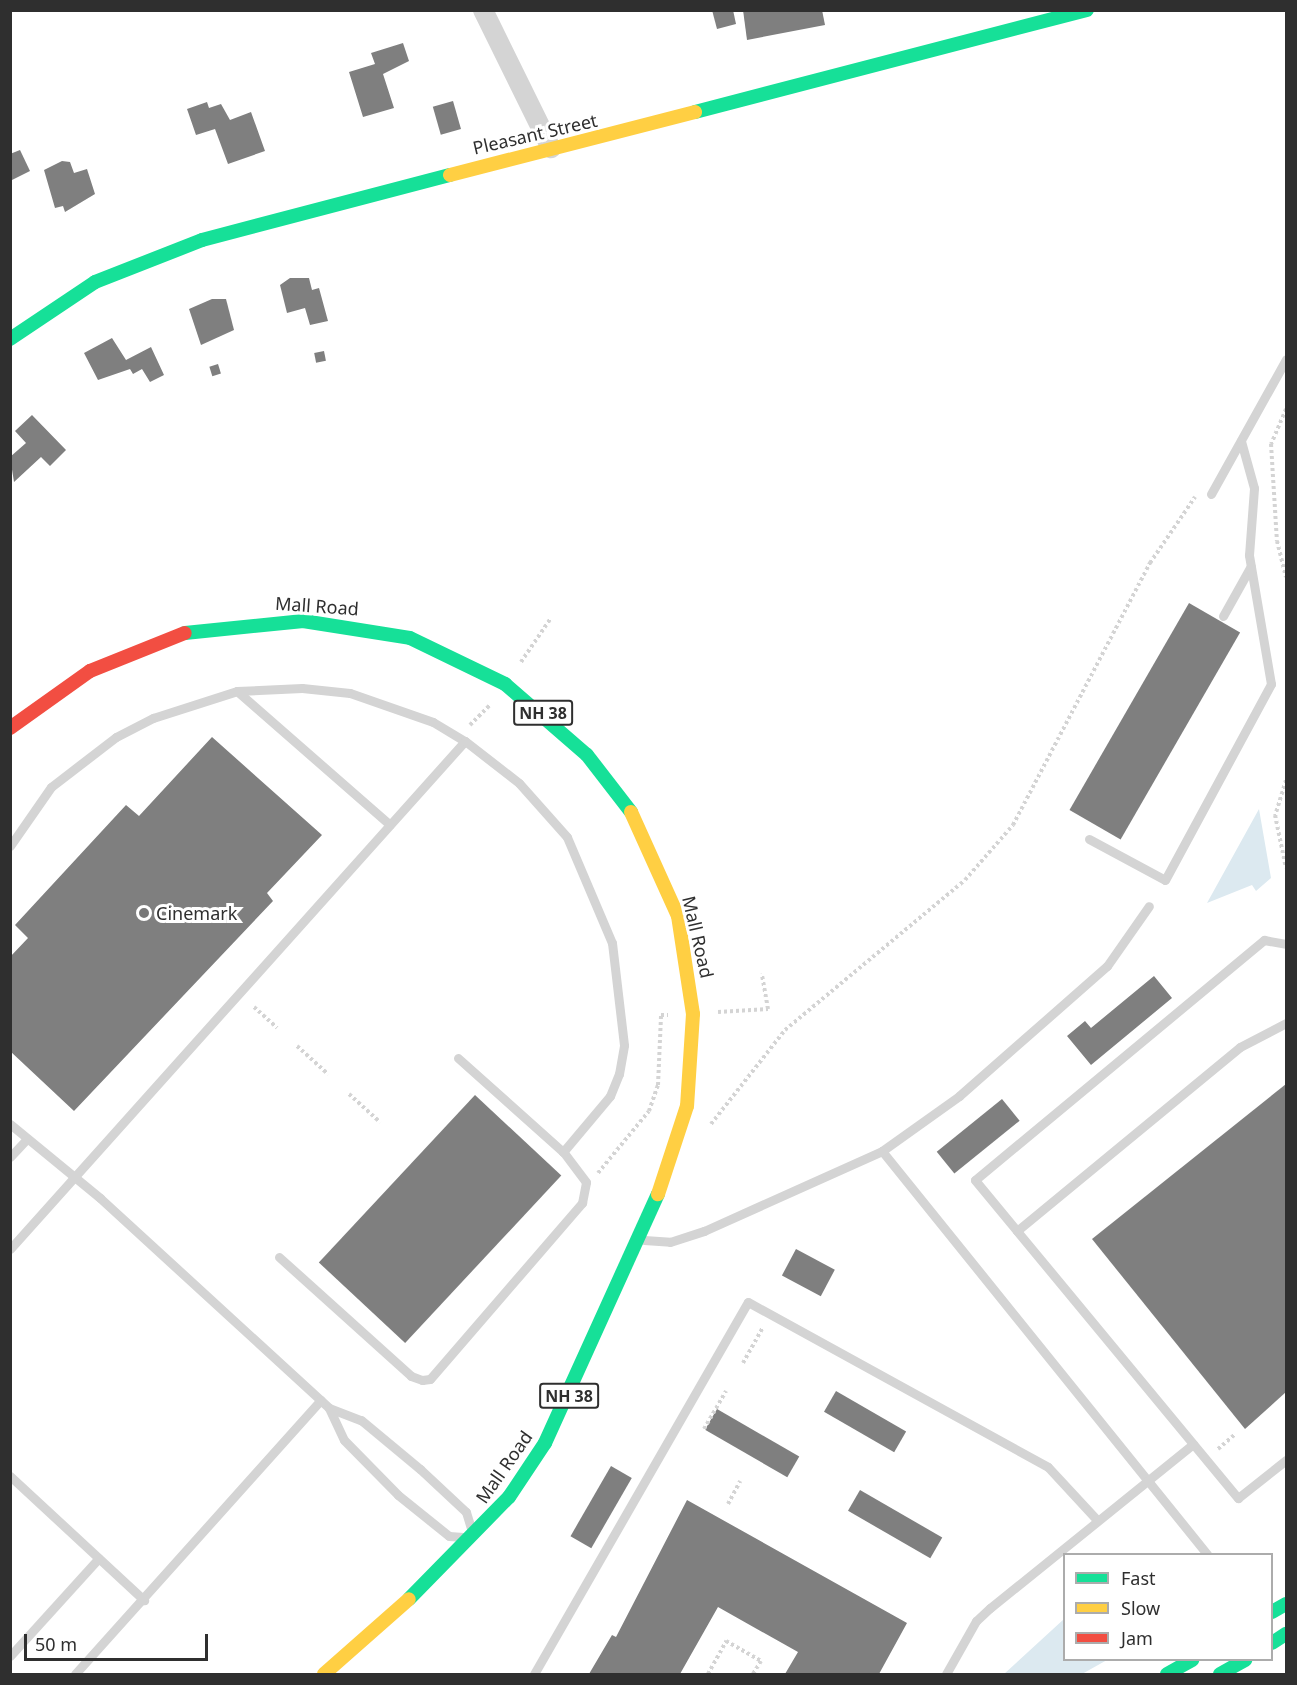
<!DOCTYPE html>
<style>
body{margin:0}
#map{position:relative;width:1297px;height:1685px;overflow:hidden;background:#fff;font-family:"Noto Sans",sans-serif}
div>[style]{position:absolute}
.water>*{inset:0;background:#dce9f0}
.building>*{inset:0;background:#7f7f7f;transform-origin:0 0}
.path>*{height:4px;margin-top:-2px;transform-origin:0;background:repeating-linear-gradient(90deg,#d4d4d4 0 3px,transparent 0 6px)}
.lane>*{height:9px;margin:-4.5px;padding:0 4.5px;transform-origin:4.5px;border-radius:4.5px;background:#d4d4d4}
.street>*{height:20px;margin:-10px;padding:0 10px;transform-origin:10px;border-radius:10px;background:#d4d4d4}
.fast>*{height:14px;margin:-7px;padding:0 7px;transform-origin:7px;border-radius:7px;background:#16e098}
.slow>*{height:14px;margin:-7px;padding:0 7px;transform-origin:7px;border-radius:7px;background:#ffcf43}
.jam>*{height:14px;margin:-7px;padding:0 7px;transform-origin:7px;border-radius:7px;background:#f24e42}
.dots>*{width:16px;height:16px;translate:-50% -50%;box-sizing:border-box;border:3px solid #fff;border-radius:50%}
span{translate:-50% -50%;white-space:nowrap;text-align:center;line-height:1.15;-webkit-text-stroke:6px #fff;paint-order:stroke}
.shield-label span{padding:2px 4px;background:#fff;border:2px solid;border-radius:4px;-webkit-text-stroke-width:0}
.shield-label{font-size:16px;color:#2f2f2f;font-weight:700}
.street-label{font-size:18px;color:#2f2f2f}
.poi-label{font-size:18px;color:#2f2f2f}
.left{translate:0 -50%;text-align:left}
.frame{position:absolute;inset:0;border:12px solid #2f2f2f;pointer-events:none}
.legend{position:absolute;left:1063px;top:1553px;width:210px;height:108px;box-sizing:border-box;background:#fff;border:2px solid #acacac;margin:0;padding:8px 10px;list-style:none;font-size:18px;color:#2f2f2f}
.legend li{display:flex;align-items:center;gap:12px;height:30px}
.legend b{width:30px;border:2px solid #acacac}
.scale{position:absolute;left:24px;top:1634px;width:184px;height:27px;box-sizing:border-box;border:3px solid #2f2f2f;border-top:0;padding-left:8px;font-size:18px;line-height:21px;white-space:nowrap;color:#2f2f2f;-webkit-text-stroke:4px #fff;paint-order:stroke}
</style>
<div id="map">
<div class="water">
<div style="clip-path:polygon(1259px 809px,1271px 878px,1256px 891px,1252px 885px,1207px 903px)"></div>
<div style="clip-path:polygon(1064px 1619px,1064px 1660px,1107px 1660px,1082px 1674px,1004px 1674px)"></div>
</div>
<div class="building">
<div style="clip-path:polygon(712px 10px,733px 10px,736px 24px,717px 29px)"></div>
<div style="clip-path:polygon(743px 10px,822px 10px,825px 25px,747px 40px)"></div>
<div style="clip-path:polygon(403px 43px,409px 61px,383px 74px,394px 108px,363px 117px,349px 72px,375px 64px,371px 53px)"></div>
<div style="left:453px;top:101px;width:29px;height:21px;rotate:74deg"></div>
<div style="clip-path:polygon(207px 102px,209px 108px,221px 104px,230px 120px,251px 112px,265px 151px,228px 164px,215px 129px,196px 135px,187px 109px)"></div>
<div style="clip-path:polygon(20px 150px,30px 171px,10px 181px,10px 154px)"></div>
<div style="clip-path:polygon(62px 161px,70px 162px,74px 173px,87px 169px,95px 194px,65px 212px,63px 206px,55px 208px,44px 170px)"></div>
<div style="clip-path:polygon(290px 278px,309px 278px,312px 290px,319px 288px,328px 321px,310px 325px,305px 308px,287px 313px,280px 285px)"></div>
<div style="clip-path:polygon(212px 299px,226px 299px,234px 330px,201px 345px,189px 309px)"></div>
<div style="clip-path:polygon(112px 338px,126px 360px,151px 347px,164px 375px,150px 382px,142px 369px,133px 374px,130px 369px,98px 380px,84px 353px)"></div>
<div style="left:324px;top:351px;width:10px;height:10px;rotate:79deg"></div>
<div style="left:218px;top:364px;width:10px;height:9px;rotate:73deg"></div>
<div style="clip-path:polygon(32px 415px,66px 450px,50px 466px,41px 457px,14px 482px,10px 457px,26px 443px,15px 431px)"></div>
<div style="left:1189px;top:603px;width:59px;height:239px;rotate:30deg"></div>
<div style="clip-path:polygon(212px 737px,322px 835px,267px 893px,273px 901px,74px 1111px,10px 1051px,10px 957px,28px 938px,15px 925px,126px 805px,139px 816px)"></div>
<div style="clip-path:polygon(1154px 976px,1172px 998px,1091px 1065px,1067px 1036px,1085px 1021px,1091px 1028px)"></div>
<div style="clip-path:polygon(1286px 1084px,1286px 1392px,1245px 1429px,1092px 1239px)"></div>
<div style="left:475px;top:1095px;width:118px;height:229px;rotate:43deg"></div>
<div style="left:1002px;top:1099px;width:28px;height:84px;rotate:51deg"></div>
<div style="left:796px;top:1249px;width:44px;height:30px;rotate:28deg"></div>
<div style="left:836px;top:1391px;width:81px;height:24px;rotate:30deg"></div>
<div style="left:717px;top:1409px;width:95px;height:24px;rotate:30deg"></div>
<div style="left:611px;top:1466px;width:24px;height:81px;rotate:30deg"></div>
<div style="left:860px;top:1490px;width:95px;height:24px;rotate:30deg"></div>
<div style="clip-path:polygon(687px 1500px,907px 1623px,879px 1674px,785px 1674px,798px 1652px,718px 1607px,680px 1674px,589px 1674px,612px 1635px,616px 1637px)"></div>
</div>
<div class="path">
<div style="left:1286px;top:409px;width:38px;rotate:113deg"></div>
<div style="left:1271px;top:444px;width:97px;rotate:86.5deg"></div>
<div style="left:1277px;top:541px;width:37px;rotate:76deg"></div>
<div style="left:521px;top:662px;width:53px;rotate:-55.7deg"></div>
<div style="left:470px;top:725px;width:28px;rotate:-45deg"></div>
<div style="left:1286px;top:780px;width:37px;rotate:107deg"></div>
<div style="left:1275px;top:815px;width:54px;rotate:78.3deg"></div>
<div style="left:254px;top:1007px;width:31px;rotate:42deg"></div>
<div style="left:718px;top:1012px;width:50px;rotate:-3.4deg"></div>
<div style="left:768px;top:1009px;width:36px;rotate:-100deg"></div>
<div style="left:297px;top:1046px;width:42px;rotate:42.1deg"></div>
<div style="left:349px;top:1094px;width:42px;rotate:42.1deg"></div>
<div style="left:711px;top:1124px;width:120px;rotate:-51.8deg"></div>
<div style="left:785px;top:1030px;width:234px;rotate:-39.8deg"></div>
<div style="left:965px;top:880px;width:73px;rotate:-48.9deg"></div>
<div style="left:1013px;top:825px;width:296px;rotate:-62.4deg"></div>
<div style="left:1150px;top:563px;width:80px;rotate:-55.7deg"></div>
<div style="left:598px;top:1173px;width:80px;rotate:-50.6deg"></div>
<div style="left:649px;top:1111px;width:28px;rotate:-71deg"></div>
<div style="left:658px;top:1085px;width:70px;rotate:-87.5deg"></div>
<div style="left:661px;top:1015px;width:7px"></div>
<div style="left:743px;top:1363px;width:41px;rotate:-60.9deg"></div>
<div style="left:704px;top:1429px;width:44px;rotate:-59.9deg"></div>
<div style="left:1218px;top:1449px;width:23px;rotate:-41deg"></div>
<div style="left:728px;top:1504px;width:26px;rotate:-62deg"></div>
<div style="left:708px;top:1674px;width:38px;rotate:-61deg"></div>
<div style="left:726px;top:1641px;width:40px;rotate:29.7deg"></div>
<div style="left:761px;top:1661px;width:15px;rotate:122deg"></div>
</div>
<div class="lane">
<div style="left:1211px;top:494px;width:154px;rotate:-60.9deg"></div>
<div style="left:1223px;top:616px;width:57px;rotate:-60.8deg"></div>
<div style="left:237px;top:691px;width:203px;rotate:41.2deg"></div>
<div style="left:1089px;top:839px;width:86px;rotate:28.3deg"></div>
<div style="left:1165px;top:880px;width:223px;rotate:-61.6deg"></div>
<div style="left:1271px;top:684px;width:131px;rotate:-99.7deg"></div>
<div style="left:1249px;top:555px;width:67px;rotate:-85.7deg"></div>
<div style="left:1254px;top:488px;width:49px;rotate:-105.5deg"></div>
<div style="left:10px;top:846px;width:72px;rotate:-55.2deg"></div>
<div style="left:51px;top:787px;width:82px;rotate:-37.6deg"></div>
<div style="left:116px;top:737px;width:42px;rotate:-27.2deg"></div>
<div style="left:153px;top:718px;width:88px;rotate:-17.8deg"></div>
<div style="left:237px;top:691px;width:65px;rotate:-2.6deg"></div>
<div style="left:302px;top:688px;width:48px;rotate:5.9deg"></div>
<div style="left:350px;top:693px;width:88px;rotate:19.3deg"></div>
<div style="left:433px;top:722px;width:37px;rotate:31deg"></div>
<div style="left:465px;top:741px;width:682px;rotate:131.85deg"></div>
<div style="left:1286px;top:1023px;width:52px;rotate:152.4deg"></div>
<div style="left:1240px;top:1047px;width:289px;rotate:140.5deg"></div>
<div style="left:1017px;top:1231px;width:347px;rotate:50.4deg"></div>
<div style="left:1238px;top:1498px;width:61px;rotate:-38.4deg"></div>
<div style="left:458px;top:1058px;width:141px;rotate:41.8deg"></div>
<div style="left:10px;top:1124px;width:117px;rotate:39.4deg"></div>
<div style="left:100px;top:1198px;width:311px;rotate:42.5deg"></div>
<div style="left:329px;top:1408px;width:34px;rotate:21deg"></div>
<div style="left:361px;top:1420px;width:77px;rotate:39.7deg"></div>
<div style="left:420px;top:1469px;width:63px;rotate:43.1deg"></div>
<div style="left:466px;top:1512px;width:17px;rotate:73deg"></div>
<div style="left:882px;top:1151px;width:95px;rotate:-35.5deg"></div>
<div style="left:959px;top:1096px;width:197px;rotate:-41.3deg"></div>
<div style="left:1107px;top:966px;width:73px;rotate:-55deg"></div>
<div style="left:10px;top:1157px;width:25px;rotate:-47deg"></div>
<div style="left:1017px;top:1231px;width:66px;rotate:-129.5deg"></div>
<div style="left:975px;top:1180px;width:376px;rotate:-39.7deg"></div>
<div style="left:1264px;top:940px;width:22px;rotate:10deg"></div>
<div style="left:644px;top:1240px;width:26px;rotate:4deg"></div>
<div style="left:670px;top:1242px;width:36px;rotate:-18deg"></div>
<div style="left:704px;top:1231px;width:195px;rotate:-24.2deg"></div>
<div style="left:882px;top:1151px;width:518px;rotate:51.12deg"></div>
<div style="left:279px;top:1257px;width:178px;rotate:42deg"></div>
<div style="left:411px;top:1376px;width:12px;rotate:20deg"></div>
<div style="left:422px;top:1380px;width:8px;rotate:-7deg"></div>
<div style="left:430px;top:1379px;width:233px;rotate:-49.2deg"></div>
<div style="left:582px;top:1203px;width:21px;rotate:-79deg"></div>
<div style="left:586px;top:1182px;width:38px;rotate:-127deg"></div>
<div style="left:563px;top:1152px;width:73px;rotate:-50deg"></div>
<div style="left:610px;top:1096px;width:24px;rotate:-68deg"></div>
<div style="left:619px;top:1074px;width:29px;rotate:-80deg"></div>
<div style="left:624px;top:1045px;width:103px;rotate:-96.7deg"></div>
<div style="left:612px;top:943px;width:115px;rotate:-113deg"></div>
<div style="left:567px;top:837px;width:72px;rotate:-131.6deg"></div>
<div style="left:519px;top:783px;width:68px;rotate:-142.1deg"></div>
<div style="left:329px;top:1408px;width:35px;rotate:65deg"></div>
<div style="left:344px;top:1440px;width:77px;rotate:45.5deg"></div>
<div style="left:398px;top:1495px;width:65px;rotate:38.8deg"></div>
<div style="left:449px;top:1536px;width:14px;rotate:4deg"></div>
<div style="left:10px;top:1476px;width:183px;rotate:42.8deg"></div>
<div style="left:10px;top:1656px;width:132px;rotate:-47.8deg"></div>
<div style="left:75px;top:1674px;width:368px;rotate:-48.1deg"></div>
<div style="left:534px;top:1674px;width:429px;rotate:-60.1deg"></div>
<div style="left:748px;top:1302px;width:342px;rotate:28.8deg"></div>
<div style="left:1048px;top:1467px;width:72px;rotate:47.2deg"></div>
<div style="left:946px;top:1674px;width:61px;rotate:-60.5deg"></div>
<div style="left:976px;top:1621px;width:19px;rotate:-43deg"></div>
<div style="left:990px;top:1608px;width:261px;rotate:-38.9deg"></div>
</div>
<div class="street">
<div style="left:483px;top:10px;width:154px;rotate:63.8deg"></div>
</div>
<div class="fast">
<div style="left:695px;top:112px;width:405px;rotate:-14.6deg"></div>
<div style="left:10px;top:339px;width:102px;rotate:-33.8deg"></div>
<div style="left:95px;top:282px;width:115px;rotate:-21.4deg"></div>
<div style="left:202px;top:240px;width:256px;rotate:-14.7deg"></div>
<div style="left:185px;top:633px;width:119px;rotate:-5.8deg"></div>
<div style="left:303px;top:621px;width:108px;rotate:9deg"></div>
<div style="left:410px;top:638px;width:106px;rotate:25.8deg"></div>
<div style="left:505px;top:684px;width:108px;rotate:40.9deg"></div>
<div style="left:587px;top:755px;width:72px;rotate:52.3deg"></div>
<div style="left:409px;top:1599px;width:143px;rotate:-45.6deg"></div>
<div style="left:509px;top:1497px;width:65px;rotate:-56.3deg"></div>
<div style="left:545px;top:1443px;width:273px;rotate:-65.6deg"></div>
<div style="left:1272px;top:1612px;width:16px;rotate:-30deg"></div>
<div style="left:1272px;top:1643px;width:17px;rotate:-33deg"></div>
<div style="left:1167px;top:1674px;width:29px;rotate:-29deg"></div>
<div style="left:1220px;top:1674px;width:29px;rotate:-29deg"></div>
</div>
<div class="slow">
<div style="left:450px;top:175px;width:253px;rotate:-14.4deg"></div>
<div style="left:631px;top:812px;width:114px;rotate:65.7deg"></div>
<div style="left:678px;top:916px;width:99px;rotate:81.3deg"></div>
<div style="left:693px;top:1014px;width:92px;rotate:93.7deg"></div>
<div style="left:687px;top:1106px;width:93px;rotate:108.2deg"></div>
<div style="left:324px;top:1674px;width:113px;rotate:-41.4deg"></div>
</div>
<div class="jam">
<div style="left:10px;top:728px;width:98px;rotate:-35.5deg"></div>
<div style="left:90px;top:671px;width:102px;rotate:-21.8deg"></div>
</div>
<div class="dots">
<div style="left:144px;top:913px;background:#787878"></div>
</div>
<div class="shield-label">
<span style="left:543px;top:713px">NH 38</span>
<span style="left:569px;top:1396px">NH 38</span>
</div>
<div class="street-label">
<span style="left:535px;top:134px;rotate:-13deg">Pleasant Street</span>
<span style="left:317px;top:606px;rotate:4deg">Mall Road</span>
<span style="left:698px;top:937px;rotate:77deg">Mall Road</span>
<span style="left:504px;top:1467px;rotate:-55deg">Mall Road</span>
</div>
<div class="poi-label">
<span class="left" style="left:156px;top:913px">Cinemark</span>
</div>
<div class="frame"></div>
<ul class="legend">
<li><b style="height:8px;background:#16e098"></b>Fast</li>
<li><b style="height:8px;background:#ffcf43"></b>Slow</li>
<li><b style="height:8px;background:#f24e42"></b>Jam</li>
</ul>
<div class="scale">50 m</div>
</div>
